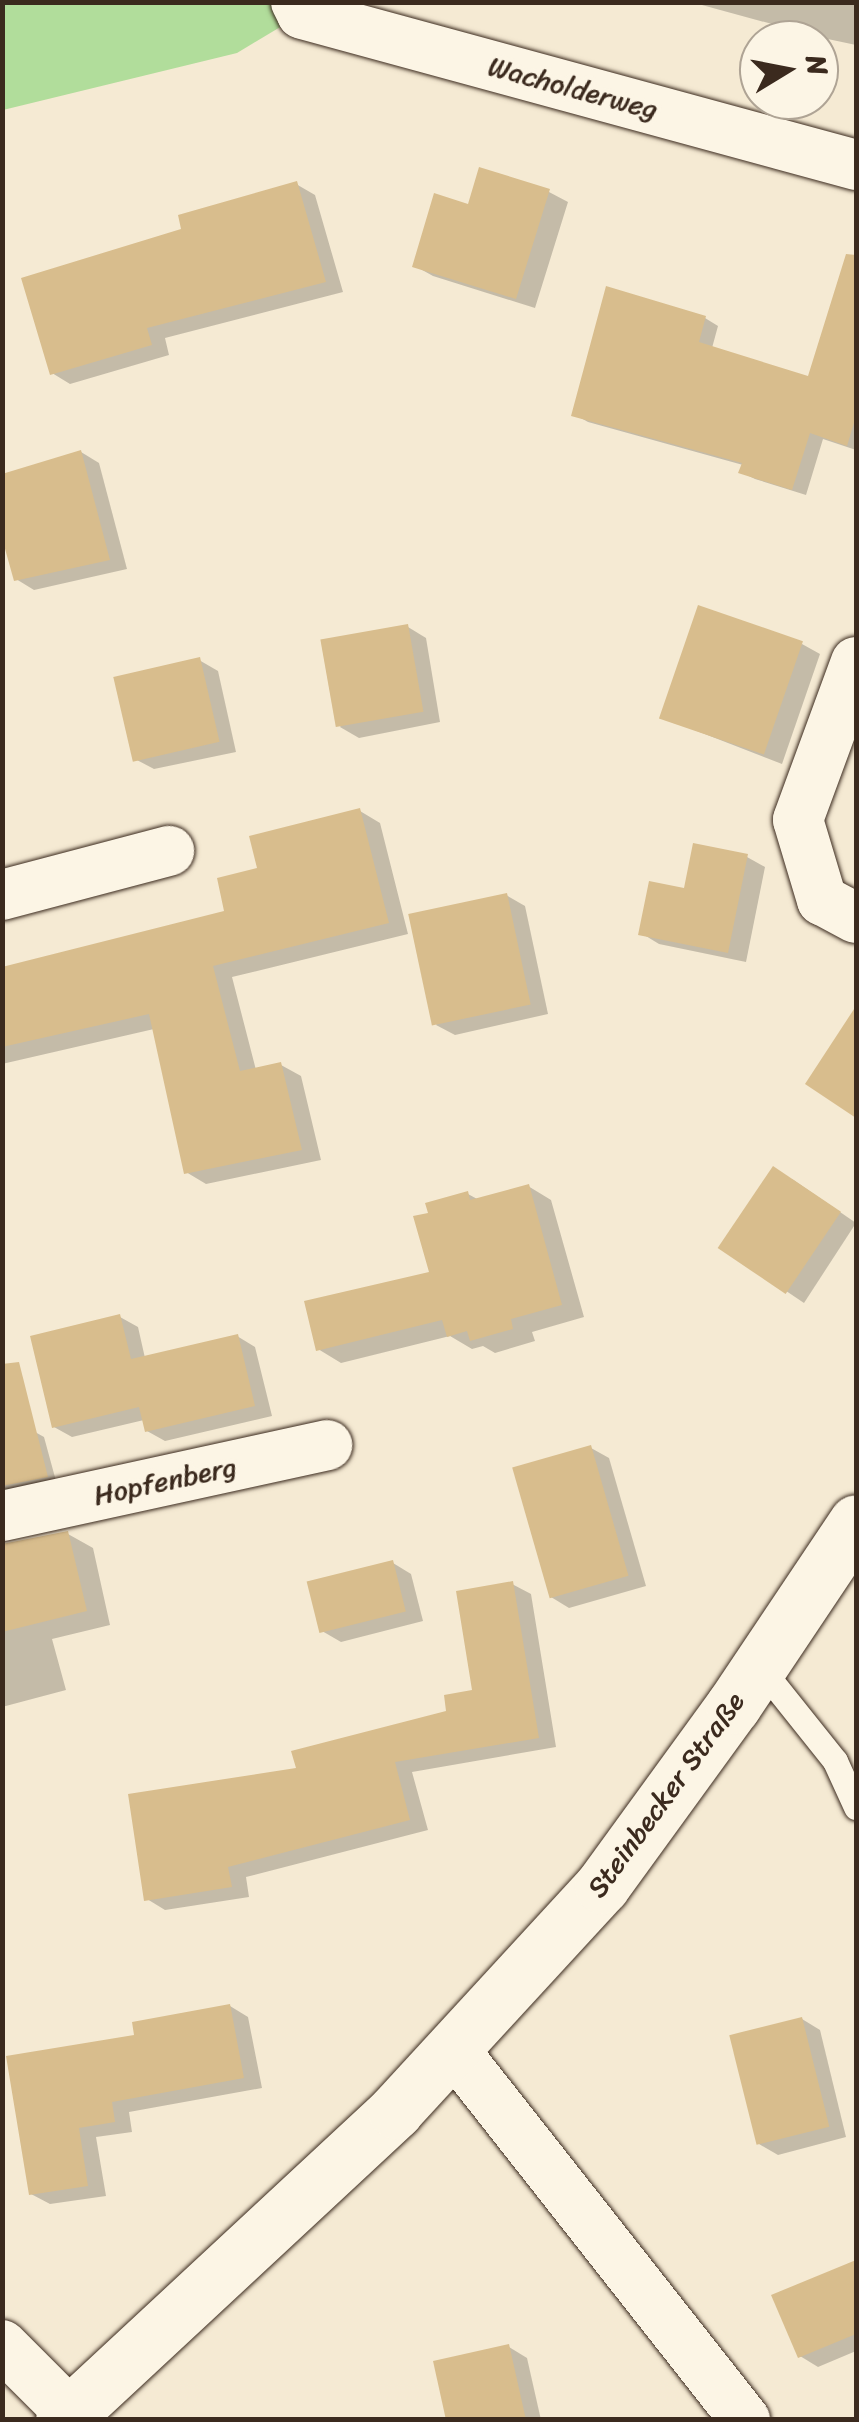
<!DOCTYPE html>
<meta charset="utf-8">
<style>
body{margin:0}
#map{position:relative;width:859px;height:2422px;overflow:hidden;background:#f5ead3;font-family:Sriracha,sans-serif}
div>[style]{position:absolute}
.green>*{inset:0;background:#b1dd9b}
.shadow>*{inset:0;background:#0003}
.building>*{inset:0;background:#d8bd8d;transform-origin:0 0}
.roads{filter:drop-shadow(0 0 2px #3b2a1e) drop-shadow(0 0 2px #3b2a1e)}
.service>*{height:25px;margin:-12.5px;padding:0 12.5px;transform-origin:12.5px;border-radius:12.5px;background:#fcf5e5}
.minor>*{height:50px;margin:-25px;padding:0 25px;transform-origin:25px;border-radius:25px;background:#fcf5e5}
.tertiary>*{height:55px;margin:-27.5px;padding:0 27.5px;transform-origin:27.5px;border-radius:27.5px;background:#fcf5e5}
span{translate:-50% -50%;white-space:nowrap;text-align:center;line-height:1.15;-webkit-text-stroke:9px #fcf5e5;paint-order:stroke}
.street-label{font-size:28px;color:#3b2a1e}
.frame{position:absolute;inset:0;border:5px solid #3b2a1e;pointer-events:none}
.north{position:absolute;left:739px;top:20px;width:100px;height:100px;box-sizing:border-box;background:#fcf5e5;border:2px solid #afa495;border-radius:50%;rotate:80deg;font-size:28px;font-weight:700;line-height:40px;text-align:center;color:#3b2a1e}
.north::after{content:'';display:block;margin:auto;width:35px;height:45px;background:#3b2a1e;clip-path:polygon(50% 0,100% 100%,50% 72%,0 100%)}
</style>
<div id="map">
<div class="green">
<div style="clip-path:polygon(296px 2px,302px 14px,237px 53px,3px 110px,2px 3px)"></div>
</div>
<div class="shadow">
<div style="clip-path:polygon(691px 2px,856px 2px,856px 45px,823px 38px)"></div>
<div style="clip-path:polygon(481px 170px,549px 192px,568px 202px,535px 308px,433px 276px,415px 266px,470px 207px)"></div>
<div style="clip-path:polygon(296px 184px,315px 195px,343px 292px,165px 338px,169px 355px,70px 384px,52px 373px,184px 231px)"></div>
<div style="clip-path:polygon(705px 318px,718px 326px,712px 348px,810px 379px,826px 326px,856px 336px,856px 450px,823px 439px,806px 495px,755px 479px,741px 472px,743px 465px,588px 422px,574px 414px)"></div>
<div style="clip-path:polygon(81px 452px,99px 463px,127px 569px,34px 590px,16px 579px)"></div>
<div style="clip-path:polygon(408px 627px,426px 638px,440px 722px,359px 738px,340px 727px)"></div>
<div style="clip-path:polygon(802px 644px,820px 654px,782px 764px,661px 717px)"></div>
<div style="clip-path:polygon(199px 660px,218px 671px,236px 752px,154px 769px,135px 759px)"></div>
<div style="clip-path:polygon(360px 811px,380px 823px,408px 934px,232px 977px,256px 1070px,281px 1065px,301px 1076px,321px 1160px,206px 1184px,186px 1172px,154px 1029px,2px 1064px,2px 969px,227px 913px,260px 870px)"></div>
<div style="clip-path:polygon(747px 857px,765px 867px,746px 962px,659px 944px,641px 933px,686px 891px)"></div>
<div style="clip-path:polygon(506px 895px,525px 906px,548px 1014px,455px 1035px,436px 1025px)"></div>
<div style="clip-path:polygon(856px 1010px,856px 1115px,809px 1083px)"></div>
<div style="clip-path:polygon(792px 1179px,856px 1223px,804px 1303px,721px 1247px)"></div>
<div style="clip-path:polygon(528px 1186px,551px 1200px,584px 1317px,532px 1332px,535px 1341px,495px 1353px,483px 1346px,472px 1349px,450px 1336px,341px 1363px,318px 1349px,432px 1274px,431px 1215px,468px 1194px,479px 1200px)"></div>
<div style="clip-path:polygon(120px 1317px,138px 1327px,145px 1358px,237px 1336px,255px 1347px,272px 1416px,165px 1441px,147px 1431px,144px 1420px,72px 1437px,54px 1427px)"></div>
<div style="clip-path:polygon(35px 1432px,44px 1437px,56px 1481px,8px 1491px,2px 1488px,2px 1440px)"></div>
<div style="clip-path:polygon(591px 1448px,609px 1458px,646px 1586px,569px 1608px,551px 1597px)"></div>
<div style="clip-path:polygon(68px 1534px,93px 1548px,110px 1625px,52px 1639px,66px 1690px,2px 1707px,2px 1551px)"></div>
<div style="clip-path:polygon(393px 1563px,411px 1574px,423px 1621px,341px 1642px,322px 1631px)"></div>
<div style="clip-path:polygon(512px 1584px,531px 1594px,556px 1747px,412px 1772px,428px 1830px,246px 1877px,249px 1897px,165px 1910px,147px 1899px,299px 1770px,449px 1713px,475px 1692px)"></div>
<div style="clip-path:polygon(230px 2006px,248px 2017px,262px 2088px,129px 2112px,132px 2132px,96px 2137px,106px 2196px,50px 2204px,31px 2194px,137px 2037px)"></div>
<div style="clip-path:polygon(802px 2019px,820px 2030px,846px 2137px,778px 2155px,759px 2144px)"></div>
<div style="clip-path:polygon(856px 2263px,856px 2351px,818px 2367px,800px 2356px,775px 2297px)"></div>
<div style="clip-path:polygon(509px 2347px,527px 2358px,541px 2420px,448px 2420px)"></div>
</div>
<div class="building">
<div style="clip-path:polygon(479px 167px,550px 189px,516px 299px,412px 267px,434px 193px,468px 204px)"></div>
<div style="clip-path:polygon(297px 181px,326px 282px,147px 328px,152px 345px,50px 375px,21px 278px,181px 229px,178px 215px)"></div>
<div style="clip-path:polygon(846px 254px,856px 255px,856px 416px,847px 446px,810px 433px,792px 490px,738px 473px,742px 463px,571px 416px,606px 286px,706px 316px,699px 342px,808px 376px)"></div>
<div style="clip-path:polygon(81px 450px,110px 560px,14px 581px,2px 538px,2px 474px)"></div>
<div style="left:698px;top:605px;width:111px;height:120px;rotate:19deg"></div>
<div style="left:408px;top:624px;width:89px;height:89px;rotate:80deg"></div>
<div style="left:200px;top:657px;width:87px;height:89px;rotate:77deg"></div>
<div style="clip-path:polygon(360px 808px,389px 923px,213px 966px,240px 1071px,281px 1062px,302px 1150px,184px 1174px,149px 1014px,2px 1047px,2px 967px,224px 911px,217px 878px,257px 868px,249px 836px)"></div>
<div style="clip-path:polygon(693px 843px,748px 854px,728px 953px,638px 935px,649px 881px,684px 888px)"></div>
<div style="left:507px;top:893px;width:114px;height:101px;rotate:78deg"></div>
<div style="clip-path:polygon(856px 1006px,856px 1118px,805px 1084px)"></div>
<div style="left:773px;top:1166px;width:82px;height:99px;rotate:34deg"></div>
<div style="clip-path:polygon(529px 1184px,562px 1305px,511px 1319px,513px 1329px,470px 1341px,467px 1331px,447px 1337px,442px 1320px,316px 1351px,304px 1301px,429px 1272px,413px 1216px,428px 1213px,425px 1203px,468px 1191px,470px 1200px)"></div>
<div style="clip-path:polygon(120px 1314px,131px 1359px,238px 1334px,255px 1406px,145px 1432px,139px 1407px,52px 1428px,30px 1336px)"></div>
<div style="clip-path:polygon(19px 1362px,48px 1477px,2px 1486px,2px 1364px)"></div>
<div style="left:591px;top:1445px;width:136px;height:82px;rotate:74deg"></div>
<div style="clip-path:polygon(68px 1531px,87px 1611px,2px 1632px,2px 1544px)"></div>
<div style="left:393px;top:1560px;width:53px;height:89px;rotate:76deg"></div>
<div style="clip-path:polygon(513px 1581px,539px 1738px,395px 1762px,410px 1820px,228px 1867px,232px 1887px,144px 1901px,128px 1794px,296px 1768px,291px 1751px,446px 1711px,444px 1695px,472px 1690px,456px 1591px)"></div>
<div style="clip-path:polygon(230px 2004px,244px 2078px,112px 2102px,115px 2122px,79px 2128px,88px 2186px,29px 2195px,6px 2056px,134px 2035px,132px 2022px)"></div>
<div style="left:802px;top:2017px;width:113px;height:75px;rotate:76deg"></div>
<div style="clip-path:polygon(856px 2260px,856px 2334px,798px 2358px,771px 2295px)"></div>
<div style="clip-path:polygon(509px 2344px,526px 2420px,446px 2420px,433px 2361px)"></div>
</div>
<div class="roads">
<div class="service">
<div style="left:760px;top:1667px;width:120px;rotate:51.4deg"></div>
<div style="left:835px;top:1761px;width:51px;rotate:65.5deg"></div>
</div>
<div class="minor">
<div style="left:296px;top:2px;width:13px;rotate:63deg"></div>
<div style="left:302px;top:14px;width:574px;rotate:15.25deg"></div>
<div style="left:856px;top:662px;width:168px;rotate:110.2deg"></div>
<div style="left:798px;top:820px;width:84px;rotate:73.3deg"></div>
<div style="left:822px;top:900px;width:38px;rotate:28deg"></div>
<div style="left:2px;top:895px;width:173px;rotate:-14.8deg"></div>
<div style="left:2px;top:1516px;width:333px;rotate:-12.3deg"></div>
<div style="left:454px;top:2050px;width:471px;rotate:51.8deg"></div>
<div style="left:2px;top:2345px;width:96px;rotate:45deg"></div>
</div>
<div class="tertiary">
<div style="left:63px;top:2420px;width:454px;rotate:-42.9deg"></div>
<div style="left:395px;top:2111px;width:306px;rotate:-47.4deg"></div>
<div style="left:602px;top:1886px;width:223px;rotate:-54deg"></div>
<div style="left:733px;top:1706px;width:221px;rotate:-56.2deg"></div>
</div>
</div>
<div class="street-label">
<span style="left:573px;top:88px;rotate:15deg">Wacholderweg</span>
<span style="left:165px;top:1481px;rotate:-12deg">Hopfenberg</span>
<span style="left:666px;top:1795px;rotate:-54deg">Steinbecker Straße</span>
</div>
<div class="frame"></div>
<div class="north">N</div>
</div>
